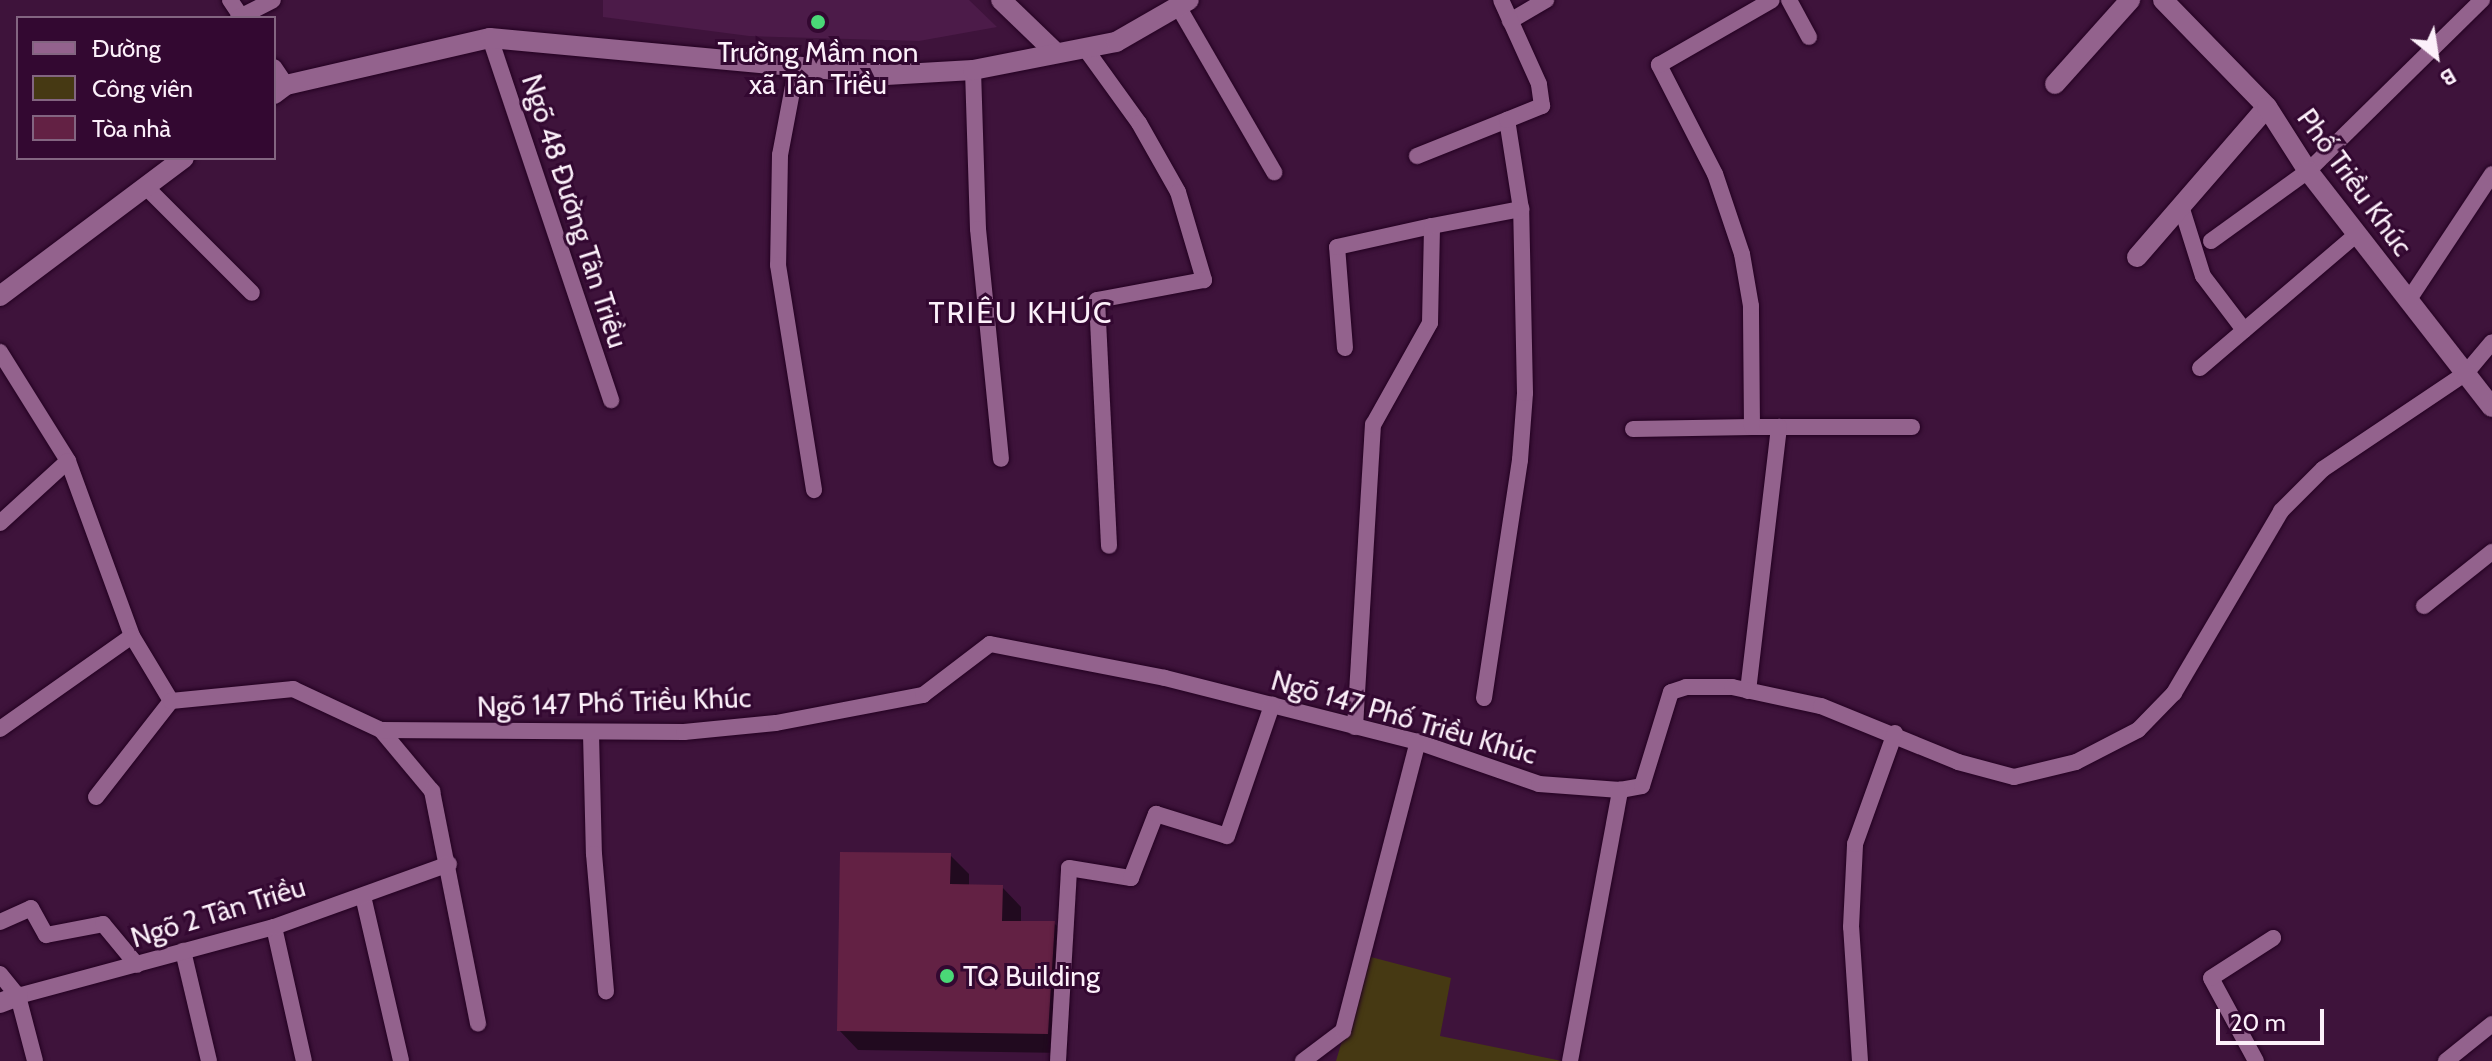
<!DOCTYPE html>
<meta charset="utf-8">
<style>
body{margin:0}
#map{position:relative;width:2492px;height:1061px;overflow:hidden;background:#3e133b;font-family:Cabin,sans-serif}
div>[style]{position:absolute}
.built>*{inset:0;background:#4c1b49}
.green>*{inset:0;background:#463913}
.shadow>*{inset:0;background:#0007}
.building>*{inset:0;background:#632144}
.roads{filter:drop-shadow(0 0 2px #230021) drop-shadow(0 0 2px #230021)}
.service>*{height:16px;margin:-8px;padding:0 8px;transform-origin:8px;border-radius:8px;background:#93628d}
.minor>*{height:20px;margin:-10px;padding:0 10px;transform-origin:10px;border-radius:10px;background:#93628d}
.tertiary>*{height:20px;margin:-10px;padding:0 10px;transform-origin:10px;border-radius:10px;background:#93628d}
.dots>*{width:22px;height:22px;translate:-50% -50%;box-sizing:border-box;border:4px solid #330831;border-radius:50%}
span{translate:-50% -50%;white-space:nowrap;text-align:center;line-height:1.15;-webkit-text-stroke:6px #330831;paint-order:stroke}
.poi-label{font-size:28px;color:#fcf0fa}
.left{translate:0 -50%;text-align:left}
.street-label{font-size:28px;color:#fcf0fa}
.neighbourhood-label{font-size:30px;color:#fcf0fa;letter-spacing:2px}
.legend{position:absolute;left:16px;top:16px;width:260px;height:144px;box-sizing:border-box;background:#330831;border:2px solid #836581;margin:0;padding:10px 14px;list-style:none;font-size:24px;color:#fcf0fa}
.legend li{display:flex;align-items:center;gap:16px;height:40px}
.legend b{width:40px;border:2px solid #836581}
.north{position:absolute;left:2396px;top:16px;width:80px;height:80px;-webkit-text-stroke:6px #330831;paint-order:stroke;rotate:150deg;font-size:22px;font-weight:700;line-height:32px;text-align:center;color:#fcf0fa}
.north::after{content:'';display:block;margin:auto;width:28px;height:36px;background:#fcf0fa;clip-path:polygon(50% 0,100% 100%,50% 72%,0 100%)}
.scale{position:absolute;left:2216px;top:1009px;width:108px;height:36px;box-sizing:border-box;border:4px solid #fcf0fa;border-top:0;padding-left:10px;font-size:24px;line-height:28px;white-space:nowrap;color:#fcf0fa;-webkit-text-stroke:6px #330831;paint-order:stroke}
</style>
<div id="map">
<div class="built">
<div style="clip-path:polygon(603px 0,969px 0,997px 27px,919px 41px,749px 36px,603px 17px)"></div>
</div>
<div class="green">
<div style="clip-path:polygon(1367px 956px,1451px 978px,1440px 1036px,1562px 1061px,1336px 1061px)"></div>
</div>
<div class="shadow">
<div style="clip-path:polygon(950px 855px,969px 874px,969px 887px,1002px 887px,1021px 907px,1021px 923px,1054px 923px,1073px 942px,1067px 1053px,858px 1050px,839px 1030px)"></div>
</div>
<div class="building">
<div style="clip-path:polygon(840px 852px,951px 853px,950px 884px,1003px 885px,1002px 921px,1055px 921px,1048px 1034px,837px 1031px)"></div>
</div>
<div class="roads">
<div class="service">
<div style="left:230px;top:0;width:22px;rotate:56deg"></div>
<div style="left:1789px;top:0;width:42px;rotate:61.6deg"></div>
<div style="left:1179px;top:8px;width:190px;rotate:59.9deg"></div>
<div style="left:238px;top:18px;width:39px;rotate:-27deg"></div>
<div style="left:1510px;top:21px;width:42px;rotate:-30.3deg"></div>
<div style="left:490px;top:38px;width:382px;rotate:71.5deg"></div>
<div style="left:1087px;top:51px;width:89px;rotate:54.2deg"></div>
<div style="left:1139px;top:123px;width:79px;rotate:60.5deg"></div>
<div style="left:1178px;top:192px;width:92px;rotate:73.5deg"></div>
<div style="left:1204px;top:280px;width:109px;rotate:169.4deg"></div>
<div style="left:1097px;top:300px;width:246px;rotate:87.2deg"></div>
<div style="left:797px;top:65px;width:92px;rotate:100.7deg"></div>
<div style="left:780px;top:155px;width:110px;rotate:91deg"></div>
<div style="left:778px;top:265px;width:228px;rotate:80.9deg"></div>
<div style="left:274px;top:67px;width:22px;rotate:56deg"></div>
<div style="left:973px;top:70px;width:159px;rotate:88.2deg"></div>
<div style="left:978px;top:229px;width:231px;rotate:84.3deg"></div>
<div style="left:1417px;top:156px;width:97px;rotate:-21.8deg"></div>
<div style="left:145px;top:186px;width:151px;rotate:45deg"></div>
<div style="left:2181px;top:206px;width:73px;rotate:72.6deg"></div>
<div style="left:2203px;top:276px;width:68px;rotate:52.8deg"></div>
<div style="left:2211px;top:241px;width:120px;rotate:-35.8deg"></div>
<div style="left:2308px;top:171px;width:244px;rotate:-44.5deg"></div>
<div style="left:2408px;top:301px;width:152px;rotate:-56.5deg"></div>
<div style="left:1345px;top:348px;width:101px;rotate:-94.5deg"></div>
<div style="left:1337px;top:247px;width:97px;rotate:-12.5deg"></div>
<div style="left:0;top:352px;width:128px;rotate:58deg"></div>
<div style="left:68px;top:461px;width:186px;rotate:69.9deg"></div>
<div style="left:132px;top:636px;width:76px;rotate:59deg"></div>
<div style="left:2200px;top:368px;width:206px;rotate:-40.5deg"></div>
<div style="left:1779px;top:427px;width:133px"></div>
<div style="left:1633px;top:429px;width:119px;rotate:-1deg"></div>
<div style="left:0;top:523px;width:92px;rotate:-42.4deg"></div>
<div style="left:2424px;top:606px;width:87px;rotate:-38.5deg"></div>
<div style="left:1748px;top:691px;width:266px;rotate:-83.3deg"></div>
<div style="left:1779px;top:427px;width:27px;rotate:180deg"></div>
<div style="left:1752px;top:427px;width:121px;rotate:-90.5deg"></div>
<div style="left:1751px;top:306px;width:53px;rotate:-99.8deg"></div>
<div style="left:1742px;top:254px;width:84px;rotate:-108.6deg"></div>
<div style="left:1715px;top:174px;width:123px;rotate:-117.2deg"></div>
<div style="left:1659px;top:65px;width:130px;rotate:-29.9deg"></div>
<div style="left:1484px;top:698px;width:241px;rotate:-81.4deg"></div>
<div style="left:1520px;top:460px;width:67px;rotate:-85.7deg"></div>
<div style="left:1525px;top:393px;width:184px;rotate:-91.2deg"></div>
<div style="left:1521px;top:209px;width:90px;rotate:-98.9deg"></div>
<div style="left:1507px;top:120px;width:38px;rotate:-22deg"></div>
<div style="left:1542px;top:106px;width:22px;rotate:-98deg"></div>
<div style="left:1539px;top:84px;width:92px;rotate:-114.3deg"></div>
<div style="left:1355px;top:727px;width:303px;rotate:-86.6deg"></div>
<div style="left:1373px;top:425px;width:117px;rotate:-60.8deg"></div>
<div style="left:1430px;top:323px;width:97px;rotate:-88.8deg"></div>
<div style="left:1432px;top:226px;width:91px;rotate:-10.8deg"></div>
<div style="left:0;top:729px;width:161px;rotate:-35.2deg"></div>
<div style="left:381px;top:730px;width:80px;rotate:50.1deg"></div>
<div style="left:432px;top:791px;width:237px;rotate:78.8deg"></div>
<div style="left:591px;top:734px;width:120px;rotate:88.6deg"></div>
<div style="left:594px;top:854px;width:138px;rotate:85deg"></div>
<div style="left:96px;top:797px;width:122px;rotate:-52deg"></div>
<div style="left:171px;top:701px;width:123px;rotate:-5.6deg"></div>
<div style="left:293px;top:689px;width:97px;rotate:25deg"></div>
<div style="left:381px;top:730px;width:303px;rotate:0.4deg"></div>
<div style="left:684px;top:732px;width:92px;rotate:-5.6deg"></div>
<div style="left:776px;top:723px;width:150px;rotate:-10.8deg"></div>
<div style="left:923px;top:695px;width:84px;rotate:-37.3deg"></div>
<div style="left:990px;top:644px;width:178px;rotate:11deg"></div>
<div style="left:1165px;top:678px;width:261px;rotate:14.2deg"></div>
<div style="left:1418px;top:742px;width:128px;rotate:19.1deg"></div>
<div style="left:1539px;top:784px;width:81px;rotate:4.2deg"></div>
<div style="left:1620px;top:790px;width:22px;rotate:-10deg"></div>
<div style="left:1642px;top:786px;width:98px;rotate:-72.9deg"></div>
<div style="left:1671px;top:692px;width:16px;rotate:-18deg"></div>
<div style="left:1686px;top:687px;width:46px"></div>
<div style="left:1732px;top:687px;width:91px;rotate:12.1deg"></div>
<div style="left:1821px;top:706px;width:148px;rotate:22.2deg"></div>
<div style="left:1958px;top:762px;width:58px;rotate:15deg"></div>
<div style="left:2014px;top:777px;width:64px;rotate:-13.6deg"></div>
<div style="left:2076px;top:762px;width:70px;rotate:-27.3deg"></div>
<div style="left:2138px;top:730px;width:52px;rotate:-45.8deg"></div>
<div style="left:2174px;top:693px;width:211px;rotate:-59.5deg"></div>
<div style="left:2281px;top:511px;width:59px;rotate:-45deg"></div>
<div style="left:2323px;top:469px;width:172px;rotate:-33.9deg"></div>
<div style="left:2466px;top:373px;width:40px;rotate:-50deg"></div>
<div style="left:363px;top:896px;width:169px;rotate:77deg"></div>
<div style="left:0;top:922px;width:34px;rotate:-24deg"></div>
<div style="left:31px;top:908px;width:31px;rotate:61deg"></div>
<div style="left:46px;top:935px;width:58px;rotate:-10.9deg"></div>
<div style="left:103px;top:924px;width:53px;rotate:50.3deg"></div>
<div style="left:274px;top:927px;width:137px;rotate:77.4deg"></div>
<div style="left:183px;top:951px;width:113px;rotate:76.7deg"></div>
<div style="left:0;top:974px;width:28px;rotate:51deg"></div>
<div style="left:18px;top:996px;width:67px;rotate:75.3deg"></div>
<div style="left:18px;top:996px;width:265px;rotate:-15.1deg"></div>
<div style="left:274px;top:927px;width:186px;rotate:-19.8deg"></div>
<div style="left:1058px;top:1061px;width:193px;rotate:-86.7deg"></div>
<div style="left:1069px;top:868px;width:63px;rotate:9.2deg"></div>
<div style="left:1131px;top:878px;width:69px;rotate:-68.7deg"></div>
<div style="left:1156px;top:814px;width:74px;rotate:17.2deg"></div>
<div style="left:1227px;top:836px;width:139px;rotate:-71deg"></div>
<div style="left:1303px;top:1061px;width:50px;rotate:-36.9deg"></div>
<div style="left:1343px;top:1031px;width:299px;rotate:-75.5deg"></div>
<div style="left:1570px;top:1061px;width:276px;rotate:-79.5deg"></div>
<div style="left:1860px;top:1061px;width:134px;rotate:-93.8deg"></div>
<div style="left:1851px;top:927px;width:83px;rotate:-87.2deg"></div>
<div style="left:1855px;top:844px;width:118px;rotate:-70.2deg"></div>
<div style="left:2256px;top:1061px;width:94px;rotate:-118.5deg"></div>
<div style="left:2211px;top:978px;width:74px;rotate:-32.8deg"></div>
<div style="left:2446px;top:1061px;width:59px;rotate:-38.8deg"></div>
</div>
<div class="minor">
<div style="left:1001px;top:0;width:74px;rotate:43.9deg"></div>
<div style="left:2055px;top:84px;width:113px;rotate:-48.2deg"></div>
<div style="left:274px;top:94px;width:15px;rotate:-37deg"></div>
<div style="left:286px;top:85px;width:209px;rotate:-13deg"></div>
<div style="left:490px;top:38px;width:398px;rotate:5.3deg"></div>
<div style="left:886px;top:75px;width:87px;rotate:-3.3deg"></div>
<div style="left:973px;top:70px;width:146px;rotate:-11.1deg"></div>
<div style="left:1116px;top:42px;width:84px;rotate:-29.9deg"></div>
<div style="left:2137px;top:257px;width:198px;rotate:-49.1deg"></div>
<div style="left:0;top:296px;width:230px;rotate:-36.9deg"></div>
<div style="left:0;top:1003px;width:19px;rotate:-21deg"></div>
</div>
<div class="tertiary">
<div style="left:2163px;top:0;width:149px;rotate:45.8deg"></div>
<div style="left:2267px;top:107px;width:76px;rotate:57.4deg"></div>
<div style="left:2308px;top:171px;width:299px;rotate:52.1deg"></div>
</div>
</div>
<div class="dots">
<div style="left:818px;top:22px;background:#4ad777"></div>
<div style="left:947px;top:976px;background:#4ad777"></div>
</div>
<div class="poi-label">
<span style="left:818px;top:68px">Trường Mầm non<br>xã Tân Triều</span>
<span class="left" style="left:963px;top:976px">TQ Building</span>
</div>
<div class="street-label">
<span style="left:2355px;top:182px;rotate:54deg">Phố Triều Khúc</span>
<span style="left:575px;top:211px;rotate:72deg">Ngõ 48 Đường Tân Triều</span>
<span style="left:614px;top:702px;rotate:-2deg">Ngõ 147 Phố Triều Khúc</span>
<span style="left:1404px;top:717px;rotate:16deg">Ngõ 147 Phố Triều Khúc</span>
<span style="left:218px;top:912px;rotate:-17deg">Ngõ 2 Tân Triều</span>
</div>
<div class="neighbourhood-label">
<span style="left:1021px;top:313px">TRIÊU KHÚC</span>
</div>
<ul class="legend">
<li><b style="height:10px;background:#93628d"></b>Đường</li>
<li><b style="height:22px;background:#463913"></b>Công viên</li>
<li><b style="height:22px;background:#632144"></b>Tòa nhà</li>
</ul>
<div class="north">B</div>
<div class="scale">20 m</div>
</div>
